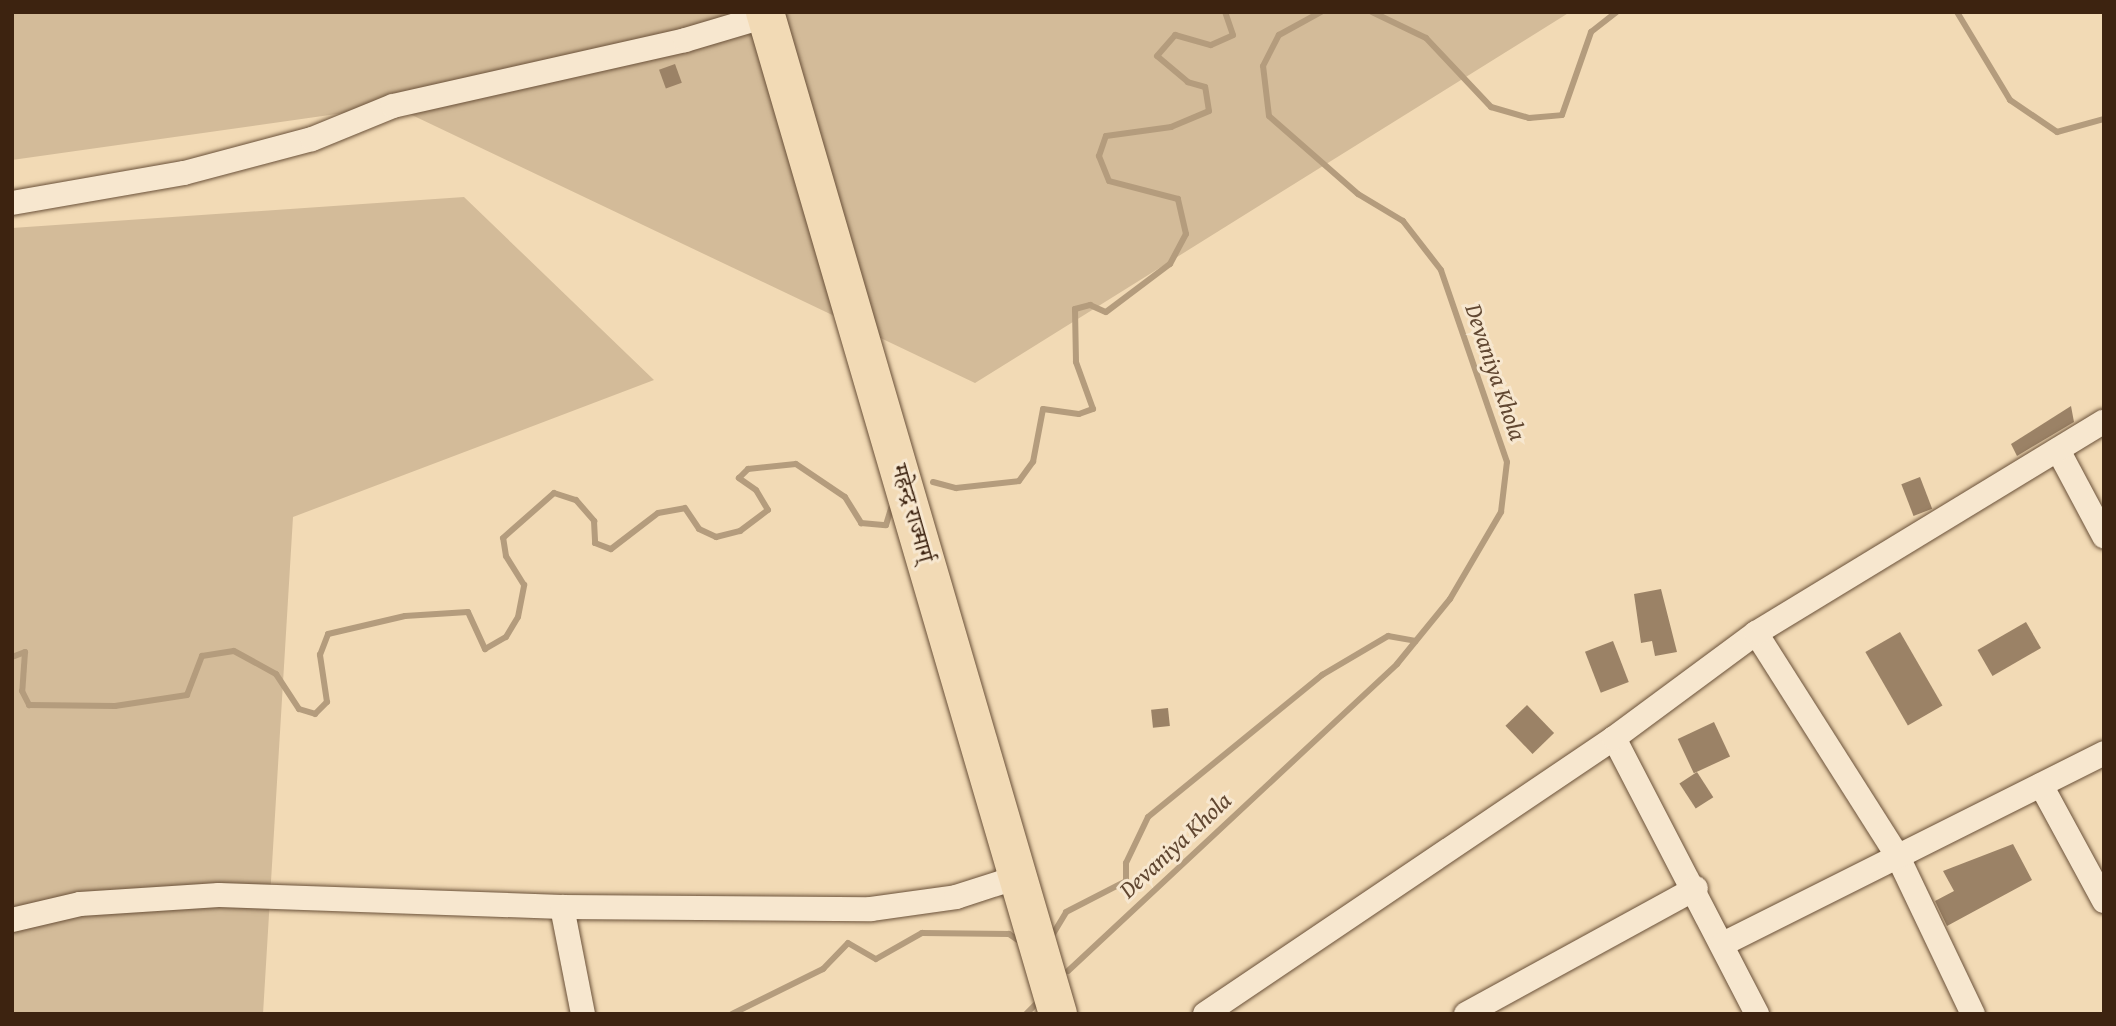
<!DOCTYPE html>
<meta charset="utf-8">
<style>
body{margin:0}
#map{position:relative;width:2116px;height:1026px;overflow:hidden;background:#f2dab5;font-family:"Gentium Book Plus","Noto Serif Devanagari",serif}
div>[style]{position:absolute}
.green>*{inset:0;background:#d3bb99}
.stream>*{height:6px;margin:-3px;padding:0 3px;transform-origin:3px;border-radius:3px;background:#b49c7d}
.building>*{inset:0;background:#9b8266;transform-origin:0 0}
.roads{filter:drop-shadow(0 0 2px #6a5139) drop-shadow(0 0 2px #6a5139)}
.street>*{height:24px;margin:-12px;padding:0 12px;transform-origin:12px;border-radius:12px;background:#f7e7cf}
.highway>*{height:38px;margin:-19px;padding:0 19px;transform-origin:19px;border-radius:19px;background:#f2dab5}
span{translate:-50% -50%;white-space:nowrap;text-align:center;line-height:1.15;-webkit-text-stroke:6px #f7e7cf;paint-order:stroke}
.street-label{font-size:23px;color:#3d2310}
.water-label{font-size:24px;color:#614731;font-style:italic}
.frame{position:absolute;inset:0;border:14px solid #3d2310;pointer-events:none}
</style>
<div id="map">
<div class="green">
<div style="clip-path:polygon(12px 12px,1570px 12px,975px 383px,393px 106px,12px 160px)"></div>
<div style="clip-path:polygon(464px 197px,654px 380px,293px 517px,263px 1014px,12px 1014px,12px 228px)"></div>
</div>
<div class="stream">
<div style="left:1372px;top:12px;width:60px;rotate:25.7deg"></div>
<div style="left:1426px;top:38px;width:95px;rotate:46.7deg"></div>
<div style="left:1491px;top:107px;width:40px;rotate:16deg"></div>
<div style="left:1529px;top:118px;width:33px;rotate:-5deg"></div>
<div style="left:1562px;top:115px;width:88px;rotate:-70.7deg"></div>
<div style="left:1591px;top:32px;width:33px;rotate:-38deg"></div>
<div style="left:1957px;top:12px;width:103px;rotate:58.9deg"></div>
<div style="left:2010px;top:100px;width:57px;rotate:34.2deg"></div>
<div style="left:2057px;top:132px;width:49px;rotate:-15.5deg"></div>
<div style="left:933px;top:482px;width:24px;rotate:15deg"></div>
<div style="left:956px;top:488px;width:63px;rotate:-6.3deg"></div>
<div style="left:1019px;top:481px;width:24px;rotate:-54deg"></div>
<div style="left:1033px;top:462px;width:54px;rotate:-79.3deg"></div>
<div style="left:1043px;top:409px;width:36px;rotate:8deg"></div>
<div style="left:1079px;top:414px;width:15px;rotate:-20deg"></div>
<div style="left:1093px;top:409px;width:50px;rotate:-109.9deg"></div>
<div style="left:1076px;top:362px;width:53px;rotate:-91.1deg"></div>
<div style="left:1075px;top:309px;width:16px;rotate:-15deg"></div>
<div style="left:1090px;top:305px;width:17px;rotate:24deg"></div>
<div style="left:1106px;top:312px;width:80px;rotate:-36.9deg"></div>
<div style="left:1170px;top:264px;width:34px;rotate:-62deg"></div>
<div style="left:1186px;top:234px;width:36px;rotate:-103deg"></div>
<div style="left:1178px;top:199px;width:71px;rotate:-165.4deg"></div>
<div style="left:1109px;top:181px;width:27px;rotate:-112deg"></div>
<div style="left:1099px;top:156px;width:21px;rotate:-71deg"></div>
<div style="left:1106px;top:136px;width:66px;rotate:-7.9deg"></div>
<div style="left:1171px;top:127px;width:41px;rotate:-22.8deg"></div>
<div style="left:1209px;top:111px;width:24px;rotate:-99deg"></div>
<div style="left:1205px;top:87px;width:18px;rotate:-164deg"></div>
<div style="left:1188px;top:82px;width:40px;rotate:-140deg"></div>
<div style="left:1157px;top:56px;width:28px;rotate:-49deg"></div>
<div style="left:1175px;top:35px;width:37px;rotate:16deg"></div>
<div style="left:1211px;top:45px;width:24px;rotate:-24deg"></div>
<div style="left:1233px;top:35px;width:24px;rotate:-109deg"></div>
<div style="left:12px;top:657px;width:14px;rotate:-21deg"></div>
<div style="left:25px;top:652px;width:39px;rotate:94deg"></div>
<div style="left:22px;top:691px;width:16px;rotate:63deg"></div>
<div style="left:29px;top:705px;width:86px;rotate:0.7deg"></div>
<div style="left:115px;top:706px;width:73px;rotate:-8.7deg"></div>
<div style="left:187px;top:695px;width:42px;rotate:-69deg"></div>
<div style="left:202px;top:656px;width:32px;rotate:-9deg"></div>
<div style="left:234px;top:651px;width:48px;rotate:28.7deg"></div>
<div style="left:276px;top:674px;width:42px;rotate:56.7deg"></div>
<div style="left:299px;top:709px;width:17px;rotate:17deg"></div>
<div style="left:315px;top:714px;width:17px;rotate:-45deg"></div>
<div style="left:327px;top:702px;width:48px;rotate:-98.5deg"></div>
<div style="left:320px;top:655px;width:22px;rotate:-69deg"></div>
<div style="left:328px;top:634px;width:79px;rotate:-13.2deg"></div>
<div style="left:405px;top:616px;width:63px;rotate:-3.6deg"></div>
<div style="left:468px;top:612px;width:41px;rotate:65.3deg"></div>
<div style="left:485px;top:649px;width:24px;rotate:-30deg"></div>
<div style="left:506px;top:637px;width:23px;rotate:-59deg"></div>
<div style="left:518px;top:617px;width:33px;rotate:-79deg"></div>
<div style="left:524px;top:585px;width:34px;rotate:-122deg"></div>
<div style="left:506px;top:556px;width:18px;rotate:-99deg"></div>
<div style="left:503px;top:538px;width:68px;rotate:-41.4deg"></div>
<div style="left:554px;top:493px;width:23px;rotate:18deg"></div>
<div style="left:576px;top:500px;width:28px;rotate:49deg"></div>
<div style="left:594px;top:521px;width:22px;rotate:87deg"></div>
<div style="left:595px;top:543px;width:17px;rotate:21deg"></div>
<div style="left:611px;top:549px;width:59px;rotate:-37.5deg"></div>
<div style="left:658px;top:513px;width:27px;rotate:-10deg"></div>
<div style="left:685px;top:508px;width:25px;rotate:56deg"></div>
<div style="left:699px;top:529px;width:19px;rotate:25deg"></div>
<div style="left:716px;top:537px;width:25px;rotate:-14deg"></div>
<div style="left:740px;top:531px;width:35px;rotate:-37deg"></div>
<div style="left:768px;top:510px;width:23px;rotate:-121deg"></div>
<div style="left:756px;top:490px;width:21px;rotate:-145deg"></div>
<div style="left:739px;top:478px;width:13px;rotate:-45deg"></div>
<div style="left:748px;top:469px;width:48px;rotate:-5.9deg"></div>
<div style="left:796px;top:464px;width:59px;rotate:34deg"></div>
<div style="left:845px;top:497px;width:31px;rotate:58deg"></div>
<div style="left:861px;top:523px;width:25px;rotate:5deg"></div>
<div style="left:886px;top:525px;width:24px;rotate:-73deg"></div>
<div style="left:1050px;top:939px;width:31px;rotate:-59deg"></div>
<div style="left:1066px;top:912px;width:68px;rotate:-27.3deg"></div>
<div style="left:1126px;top:881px;width:18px;rotate:-90deg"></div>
<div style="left:1126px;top:863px;width:51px;rotate:-64.4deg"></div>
<div style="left:1148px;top:817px;width:225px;rotate:-39.2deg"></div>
<div style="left:1322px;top:675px;width:77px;rotate:-30.6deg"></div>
<div style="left:1388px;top:636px;width:28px;rotate:10deg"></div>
<div style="left:1068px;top:971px;width:450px;rotate:-43deg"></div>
<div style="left:1397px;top:664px;width:84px;rotate:-50.8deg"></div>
<div style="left:1450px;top:599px;width:101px;rotate:-59.6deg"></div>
<div style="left:1501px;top:512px;width:50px;rotate:-83.2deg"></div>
<div style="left:1507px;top:462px;width:203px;rotate:-109deg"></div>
<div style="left:1441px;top:270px;width:62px;rotate:-127.8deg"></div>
<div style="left:1403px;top:221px;width:52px;rotate:-149deg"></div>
<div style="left:1358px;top:194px;width:118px;rotate:-138.8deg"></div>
<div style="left:1269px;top:116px;width:50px;rotate:-96.8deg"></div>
<div style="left:1263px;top:66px;width:35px;rotate:-63deg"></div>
<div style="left:1279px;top:35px;width:48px;rotate:-28.7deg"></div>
<div style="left:732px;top:1014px;width:102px;rotate:-26.3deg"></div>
<div style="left:823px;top:969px;width:36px;rotate:-46deg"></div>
<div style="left:848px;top:943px;width:32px;rotate:30deg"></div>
<div style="left:876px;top:959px;width:53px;rotate:-29.5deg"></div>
<div style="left:922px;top:933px;width:87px;rotate:0.7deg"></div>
<div style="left:1009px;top:934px;width:14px;rotate:34deg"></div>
<div style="left:1026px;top:1014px;width:20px;rotate:-45deg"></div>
</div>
<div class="building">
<div style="left:675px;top:64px;width:20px;height:17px;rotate:70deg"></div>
<div style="clip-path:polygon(2071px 406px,2074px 422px,2017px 456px,2011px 444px)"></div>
<div style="left:1920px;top:477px;width:34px;height:20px;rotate:69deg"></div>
<div style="clip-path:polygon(1661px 589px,1677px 652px,1655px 656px,1652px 641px,1641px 643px,1634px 594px)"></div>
<div style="left:2026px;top:622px;width:30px;height:56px;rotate:60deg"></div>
<div style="left:1900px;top:632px;width:85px;height:40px;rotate:60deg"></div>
<div style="left:1613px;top:641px;width:44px;height:30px;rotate:69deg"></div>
<div style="left:1527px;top:705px;width:39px;height:30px;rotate:46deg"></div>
<div style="left:1168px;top:708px;width:18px;height:17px;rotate:84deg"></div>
<div style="left:1714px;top:722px;width:38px;height:40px;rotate:65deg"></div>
<div style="left:1697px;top:772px;width:30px;height:21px;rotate:57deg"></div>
<div style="clip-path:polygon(2013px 844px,2032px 880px,1947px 926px,1935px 901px,1954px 891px,1943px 871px)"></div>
</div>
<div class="roads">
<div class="street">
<div style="left:12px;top:203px;width:175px;rotate:-9.9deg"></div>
<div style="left:184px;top:173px;width:132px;rotate:-14.9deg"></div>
<div style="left:312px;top:139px;width:87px;rotate:-22.2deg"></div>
<div style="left:393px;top:106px;width:299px;rotate:-12.7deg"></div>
<div style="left:685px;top:40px;width:84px;rotate:-16.5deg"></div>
<div style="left:2058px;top:450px;width:98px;rotate:61.9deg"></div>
<div style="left:1756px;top:633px;width:265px;rotate:57.6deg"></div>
<div style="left:1898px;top:857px;width:174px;rotate:64.5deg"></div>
<div style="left:1614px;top:738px;width:311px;rotate:62.6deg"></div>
<div style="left:2041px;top:785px;width:132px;rotate:61.5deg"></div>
<div style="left:562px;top:907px;width:109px;rotate:78.9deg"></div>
<div style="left:12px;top:920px;width:70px;rotate:-13.2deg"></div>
<div style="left:80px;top:904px;width:139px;rotate:-3.7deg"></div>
<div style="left:219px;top:895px;width:343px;rotate:2deg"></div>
<div style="left:562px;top:907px;width:309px;rotate:0.4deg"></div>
<div style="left:871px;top:909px;width:86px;rotate:-8deg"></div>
<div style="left:956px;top:897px;width:65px;rotate:-17.9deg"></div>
<div style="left:1723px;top:944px;width:426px;rotate:-26.6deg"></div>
<div style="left:1205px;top:1014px;width:493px;rotate:-34deg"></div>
<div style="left:1614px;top:738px;width:177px;rotate:-36.5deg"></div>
<div style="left:1756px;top:633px;width:407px;rotate:-31.3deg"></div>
<div style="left:1466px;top:1014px;width:262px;rotate:-28.7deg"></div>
</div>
<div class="highway">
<div style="left:765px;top:12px;width:1044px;rotate:73.7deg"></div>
</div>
</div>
<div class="street-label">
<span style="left:913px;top:513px;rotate:74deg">महेन्द्र राज्मार्ग्</span>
</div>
<div class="water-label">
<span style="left:1496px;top:372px;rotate:71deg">Devaniya Khola</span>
<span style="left:1175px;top:845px;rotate:-43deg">Devaniya Khola</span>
</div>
<div class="frame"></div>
</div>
